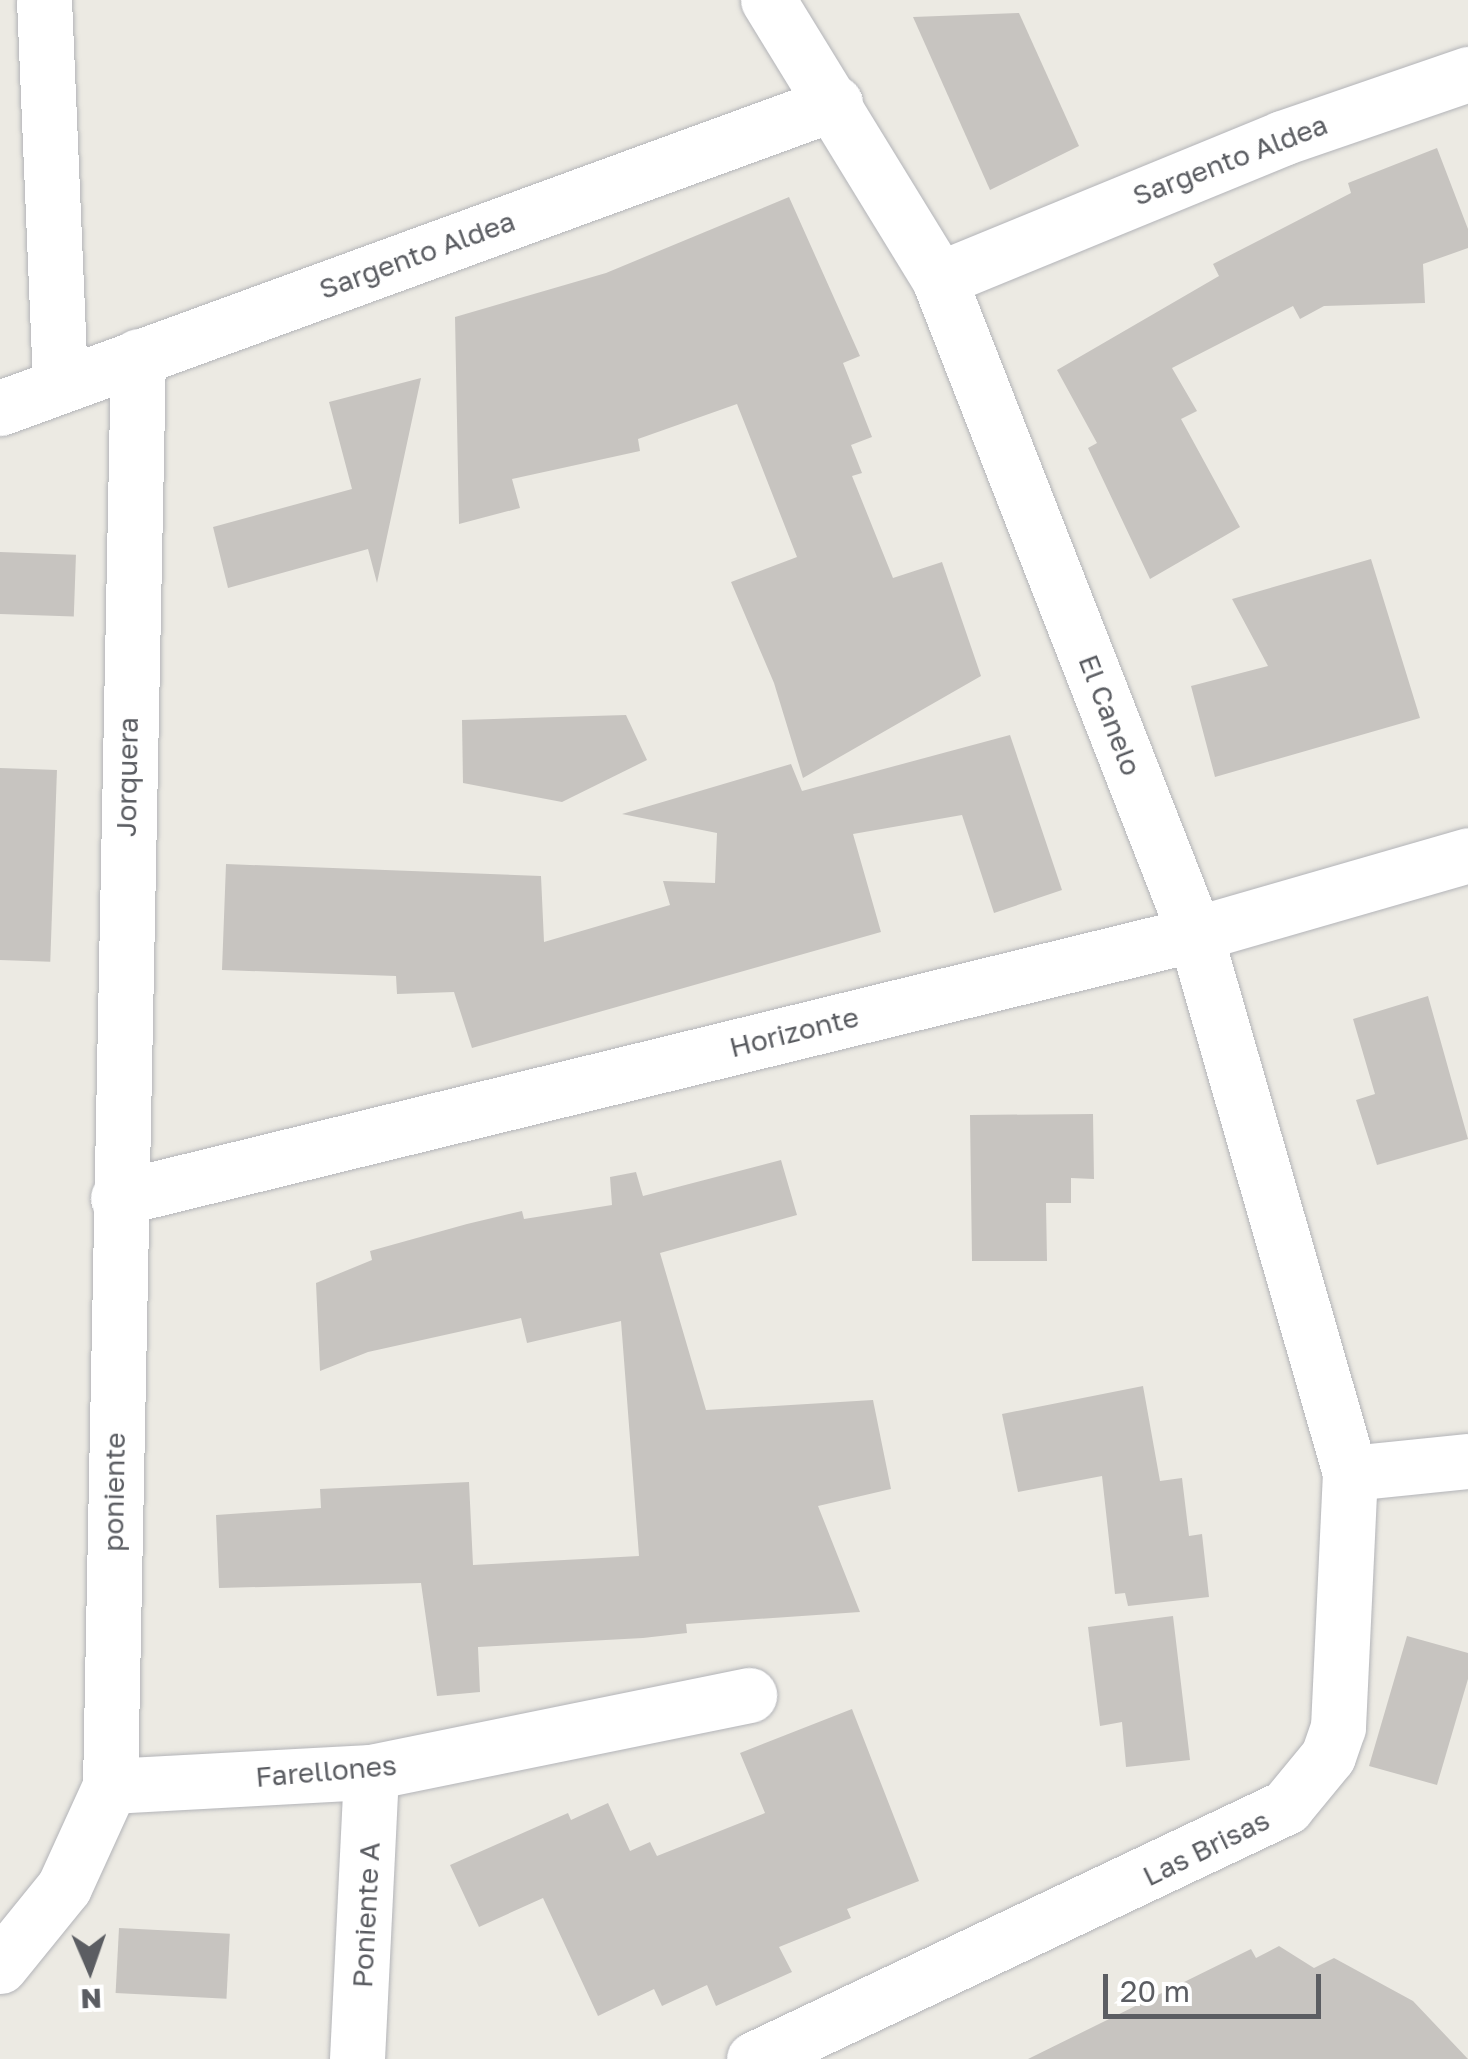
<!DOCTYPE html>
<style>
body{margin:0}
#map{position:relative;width:1468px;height:2059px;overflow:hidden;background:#eceae3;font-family:"Golos Text",sans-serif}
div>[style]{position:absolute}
.building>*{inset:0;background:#c7c4c0;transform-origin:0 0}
.roads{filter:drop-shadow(0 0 2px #b3b4b8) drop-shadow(0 0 2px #b3b4b8)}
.street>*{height:55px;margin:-27.5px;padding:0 27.5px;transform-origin:27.5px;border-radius:27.5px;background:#fff}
span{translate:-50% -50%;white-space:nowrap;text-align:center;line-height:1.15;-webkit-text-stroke:9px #fff;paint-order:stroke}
.street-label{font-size:28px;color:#5b5d62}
.north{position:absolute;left:40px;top:1919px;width:100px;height:100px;-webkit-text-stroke:8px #fff;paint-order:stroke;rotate:178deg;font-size:28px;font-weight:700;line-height:40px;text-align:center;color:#5b5d62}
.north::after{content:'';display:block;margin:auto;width:35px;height:45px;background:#5b5d62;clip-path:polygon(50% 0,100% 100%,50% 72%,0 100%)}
.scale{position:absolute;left:1103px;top:1974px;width:218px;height:45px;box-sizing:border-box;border:5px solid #5b5d62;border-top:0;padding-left:12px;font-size:30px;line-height:35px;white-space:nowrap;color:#5b5d62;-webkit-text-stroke:8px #fff;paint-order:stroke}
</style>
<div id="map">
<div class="building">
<div style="clip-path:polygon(1019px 13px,1079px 146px,990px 190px,913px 17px)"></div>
<div style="clip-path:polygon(1437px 148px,1468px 229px,1468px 248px,1423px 264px,1425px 303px,1324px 306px,1300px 319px,1293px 306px,1172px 368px,1197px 411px,1181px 419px,1240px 527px,1150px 579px,1088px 448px,1097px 443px,1057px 370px,1219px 276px,1213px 264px,1351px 193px,1348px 183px)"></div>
<div style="clip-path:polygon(789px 197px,860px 356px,843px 363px,872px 437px,851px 445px,862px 473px,852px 476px,893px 578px,942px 562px,981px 676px,803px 778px,774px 683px,731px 582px,797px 557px,737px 404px,638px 439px,640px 451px,512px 479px,520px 508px,459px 524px,455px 317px,606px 273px)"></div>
<div style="clip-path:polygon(421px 378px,377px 583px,368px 549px,228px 588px,213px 527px,352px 489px,329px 402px)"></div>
<div style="left:0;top:552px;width:76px;height:62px;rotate:2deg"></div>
<div style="clip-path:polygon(1371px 559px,1420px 718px,1215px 777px,1191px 686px,1268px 666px,1232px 599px)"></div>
<div style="clip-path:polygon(626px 715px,647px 760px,562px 802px,463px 783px,462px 720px)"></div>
<div style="clip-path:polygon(1010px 735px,1062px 890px,994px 913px,962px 815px,853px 834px,881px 932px,472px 1048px,454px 992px,397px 994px,396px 976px,222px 970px,226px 864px,541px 876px,544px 942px,670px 905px,663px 881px,715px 883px,717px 833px,622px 814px,791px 764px,802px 791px)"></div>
<div style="left:0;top:768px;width:57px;height:192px;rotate:2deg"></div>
<div style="clip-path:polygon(1428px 996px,1468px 1139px,1377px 1165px,1356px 1100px,1375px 1094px,1353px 1019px)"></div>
<div style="clip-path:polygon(1093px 1114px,1094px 1179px,1071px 1178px,1071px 1203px,1046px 1203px,1047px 1261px,972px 1261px,970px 1115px)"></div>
<div style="clip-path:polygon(781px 1160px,797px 1215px,660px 1253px,706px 1410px,873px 1400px,891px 1489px,818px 1506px,860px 1612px,686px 1624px,687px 1633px,643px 1638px,478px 1647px,480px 1692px,437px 1696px,421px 1583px,219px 1588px,216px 1515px,321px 1508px,320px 1489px,469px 1482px,473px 1565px,639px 1556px,621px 1321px,527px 1343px,521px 1318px,368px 1352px,320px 1371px,316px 1283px,372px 1260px,370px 1251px,467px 1224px,522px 1211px,524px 1219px,612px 1205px,610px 1177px,636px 1172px,643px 1196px)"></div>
<div style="clip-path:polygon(1143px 1386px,1160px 1481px,1182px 1478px,1189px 1536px,1202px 1534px,1209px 1597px,1128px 1606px,1125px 1593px,1115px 1594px,1102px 1476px,1018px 1492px,1002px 1414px)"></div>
<div style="clip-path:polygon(1173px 1616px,1190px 1760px,1126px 1767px,1122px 1722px,1100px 1726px,1088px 1627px)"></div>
<div style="clip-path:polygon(1407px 1636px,1468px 1653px,1468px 1679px,1437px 1785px,1369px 1766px)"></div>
<div style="clip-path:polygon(852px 1709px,919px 1881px,847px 1909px,851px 1918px,779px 1947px,792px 1972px,716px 2006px,707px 1985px,662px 2006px,654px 1989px,598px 2016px,543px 1898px,479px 1927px,450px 1865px,568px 1813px,571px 1820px,608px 1803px,630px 1851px,650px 1842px,657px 1856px,765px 1813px,740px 1753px)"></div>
<div style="left:119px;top:1928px;width:111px;height:65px;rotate:3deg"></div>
<div style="clip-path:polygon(1279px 1946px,1314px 1968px,1334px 1958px,1413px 2001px,1468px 2059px,1028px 2059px,1251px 1949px,1256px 1958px)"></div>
</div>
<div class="roads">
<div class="street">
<div style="left:44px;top:0;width:384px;rotate:87.6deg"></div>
<div style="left:939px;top:279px;width:371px;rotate:-22.3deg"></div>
<div style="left:1282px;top:138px;width:197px;rotate:-19deg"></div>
<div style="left:0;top:408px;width:889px;rotate:-20.07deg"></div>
<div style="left:118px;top:1198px;width:1109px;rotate:-13.77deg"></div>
<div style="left:1195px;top:934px;width:284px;rotate:-16.1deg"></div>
<div style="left:1350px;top:1473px;width:119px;rotate:-5.8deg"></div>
<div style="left:110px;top:1786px;width:261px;rotate:-3.1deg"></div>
<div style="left:371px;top:1772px;width:386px;rotate:-11.5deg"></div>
<div style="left:0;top:1966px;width:102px;rotate:-51deg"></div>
<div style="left:64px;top:1887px;width:111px;rotate:-65.5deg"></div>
<div style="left:110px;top:1786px;width:1430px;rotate:-88.88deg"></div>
<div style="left:357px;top:2059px;width:287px;rotate:-87.2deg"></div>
<div style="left:754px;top:2059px;width:589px;rotate:-25.35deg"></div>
<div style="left:1286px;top:1807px;width:66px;rotate:-50.5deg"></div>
<div style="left:1328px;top:1756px;width:31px;rotate:-71deg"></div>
<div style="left:1338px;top:1727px;width:254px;rotate:-87.3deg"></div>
<div style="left:1350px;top:1473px;width:561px;rotate:-106.04deg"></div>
<div style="left:1195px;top:934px;width:703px;rotate:-111.35deg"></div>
<div style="left:939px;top:279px;width:327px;rotate:-121.5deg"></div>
</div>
</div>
<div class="street-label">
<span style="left:1230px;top:160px;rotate:-21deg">Sargento Aldea</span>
<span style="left:417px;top:255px;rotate:-20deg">Sargento Aldea</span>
<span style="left:1110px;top:715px;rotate:69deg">El Canelo</span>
<span style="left:127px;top:777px;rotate:-89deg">Jorquera</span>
<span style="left:794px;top:1032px;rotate:-14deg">Horizonte</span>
<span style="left:114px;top:1492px;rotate:-89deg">poniente</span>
<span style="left:326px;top:1771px;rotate:-5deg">Farellones</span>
<span style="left:1206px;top:1848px;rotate:-26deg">Las Brisas</span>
<span style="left:366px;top:1915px;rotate:-87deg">Poniente A</span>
</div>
<div class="north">N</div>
<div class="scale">20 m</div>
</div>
